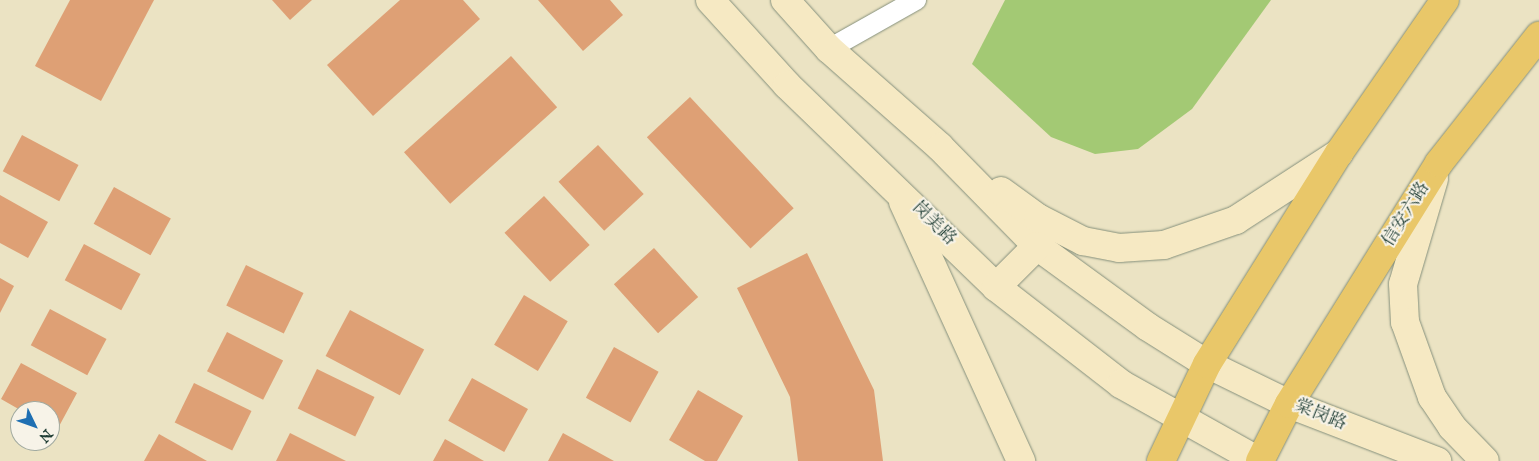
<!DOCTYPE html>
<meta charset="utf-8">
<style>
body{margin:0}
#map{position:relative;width:1539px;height:461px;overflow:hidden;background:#ebe3c3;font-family:"IM FELL English","Noto Serif SC",serif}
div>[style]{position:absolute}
.green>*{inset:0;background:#a3c974}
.building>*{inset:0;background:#dea075;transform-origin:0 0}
.roads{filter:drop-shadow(0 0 1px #85907c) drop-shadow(0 0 1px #85907c)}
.lane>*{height:20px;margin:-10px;padding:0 10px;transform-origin:10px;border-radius:10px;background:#fff}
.secondary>*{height:28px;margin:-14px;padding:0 14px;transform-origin:14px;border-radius:14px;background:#f6e9c3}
.primary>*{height:28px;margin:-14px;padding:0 14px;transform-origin:14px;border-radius:14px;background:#e9c769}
span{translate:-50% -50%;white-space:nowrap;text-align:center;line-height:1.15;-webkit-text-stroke:4px #f7f3e8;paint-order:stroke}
.street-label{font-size:18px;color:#1f3d34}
.north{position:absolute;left:10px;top:401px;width:50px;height:50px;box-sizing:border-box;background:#f7f3e8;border:1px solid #a1aaa0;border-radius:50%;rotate:132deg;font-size:14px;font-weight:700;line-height:20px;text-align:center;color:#1f3d34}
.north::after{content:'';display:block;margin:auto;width:18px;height:22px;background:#1f6fb2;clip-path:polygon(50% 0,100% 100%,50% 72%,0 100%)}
</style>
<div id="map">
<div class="green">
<div style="clip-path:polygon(1005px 0,1271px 0,1192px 109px,1138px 149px,1095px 154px,1051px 137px,972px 64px)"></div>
</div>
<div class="building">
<div style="clip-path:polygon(70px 0,154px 0,101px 101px,35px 66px)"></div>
<div style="clip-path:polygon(272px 0,312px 0,290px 20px)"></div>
<div style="clip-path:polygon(400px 0,463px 0,480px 19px,373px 116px,327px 65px)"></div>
<div style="clip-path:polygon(538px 0,610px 0,623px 15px,583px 51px)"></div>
<div style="left:511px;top:56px;width:69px;height:144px;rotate:48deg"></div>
<div style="left:690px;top:97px;width:152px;height:59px;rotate:47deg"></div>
<div style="left:22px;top:135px;width:64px;height:41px;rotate:28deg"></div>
<div style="left:598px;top:145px;width:67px;height:54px;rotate:47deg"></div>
<div style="left:114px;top:187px;width:65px;height:42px;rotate:29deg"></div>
<div style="clip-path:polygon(0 195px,48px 222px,28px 258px,0 243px)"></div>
<div style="left:544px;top:196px;width:67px;height:54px;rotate:47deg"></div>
<div style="left:84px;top:244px;width:64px;height:41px;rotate:28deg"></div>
<div style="left:654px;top:248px;width:66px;height:54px;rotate:48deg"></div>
<div style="clip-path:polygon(807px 253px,874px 390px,883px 461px,798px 461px,790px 397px,737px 288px)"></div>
<div style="left:246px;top:265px;width:64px;height:45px;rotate:26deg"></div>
<div style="clip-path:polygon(0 278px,14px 286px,0 313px)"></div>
<div style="left:524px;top:295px;width:51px;height:58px;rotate:31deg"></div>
<div style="left:50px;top:309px;width:64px;height:41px;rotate:28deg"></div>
<div style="left:350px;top:310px;width:84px;height:52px;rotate:28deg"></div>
<div style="left:227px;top:332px;width:63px;height:44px;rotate:27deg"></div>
<div style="left:614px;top:347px;width:51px;height:58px;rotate:29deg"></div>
<div style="clip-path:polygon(21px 363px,77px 393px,57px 430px,50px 426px,50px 411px,22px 411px,1px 399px)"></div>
<div style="left:317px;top:369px;width:64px;height:44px;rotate:26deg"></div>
<div style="left:472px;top:378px;width:64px;height:49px;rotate:29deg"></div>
<div style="left:194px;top:383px;width:64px;height:44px;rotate:26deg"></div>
<div style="clip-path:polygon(698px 390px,743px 416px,717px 461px,705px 461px,669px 440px)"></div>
<div style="clip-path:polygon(290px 433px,346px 461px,276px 461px)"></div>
<div style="clip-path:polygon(563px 433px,614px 461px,548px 461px)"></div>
<div style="clip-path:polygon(159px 434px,207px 461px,144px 461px)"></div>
<div style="clip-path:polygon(445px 439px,484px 461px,433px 461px)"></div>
</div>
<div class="roads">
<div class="lane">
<div style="left:829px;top:49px;width:100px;rotate:-29.4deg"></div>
</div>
<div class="secondary">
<div style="left:710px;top:0;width:115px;rotate:47.8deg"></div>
<div style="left:787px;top:85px;width:291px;rotate:44deg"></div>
<div style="left:996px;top:287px;width:158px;rotate:37.8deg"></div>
<div style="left:1121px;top:384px;width:158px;rotate:29.2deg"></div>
<div style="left:785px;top:0;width:66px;rotate:48.1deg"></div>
<div style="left:829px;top:49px;width:148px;rotate:41.4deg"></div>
<div style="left:940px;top:147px;width:139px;rotate:45.6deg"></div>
<div style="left:1037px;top:246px;width:137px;rotate:36.1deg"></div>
<div style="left:1148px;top:327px;width:70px;rotate:32.1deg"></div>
<div style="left:1207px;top:364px;width:91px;rotate:26deg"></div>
<div style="left:1289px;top:404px;width:159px;rotate:21.1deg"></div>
<div style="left:1434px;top:179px;width:109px;rotate:106.4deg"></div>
<div style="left:1403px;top:284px;width:38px;rotate:87deg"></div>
<div style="left:1405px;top:322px;width:80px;rotate:70.2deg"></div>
<div style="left:1432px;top:397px;width:36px;rotate:56deg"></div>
<div style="left:1452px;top:427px;width:47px;rotate:45.9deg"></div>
<div style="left:1001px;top:191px;width:46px;rotate:36.1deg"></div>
<div style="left:1038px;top:218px;width:51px;rotate:27.1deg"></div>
<div style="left:1083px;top:241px;width:37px;rotate:11deg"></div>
<div style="left:1119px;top:248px;width:45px;rotate:-3.8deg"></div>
<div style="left:1164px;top:245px;width:76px;rotate:-19.1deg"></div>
<div style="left:1236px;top:220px;width:123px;rotate:-33deg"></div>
<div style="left:903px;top:202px;width:285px;rotate:65.5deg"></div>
<div style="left:996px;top:287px;width:58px;rotate:-45deg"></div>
</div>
<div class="primary">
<div style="left:1161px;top:461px;width:107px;rotate:-64.6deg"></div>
<div style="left:1207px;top:364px;width:249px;rotate:-58deg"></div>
<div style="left:1339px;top:153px;width:186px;rotate:-55.3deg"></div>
<div style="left:1260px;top:461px;width:64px;rotate:-63deg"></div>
<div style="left:1289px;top:404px;width:284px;rotate:-58.1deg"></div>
<div style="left:1439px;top:163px;width:162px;rotate:-51.8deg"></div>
</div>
</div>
<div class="street-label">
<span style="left:1407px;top:215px;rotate:-58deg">信安六路</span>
<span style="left:933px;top:224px;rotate:45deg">岗美路</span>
<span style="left:1320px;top:416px;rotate:22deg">棠岗路</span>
</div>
<div class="north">N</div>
</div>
